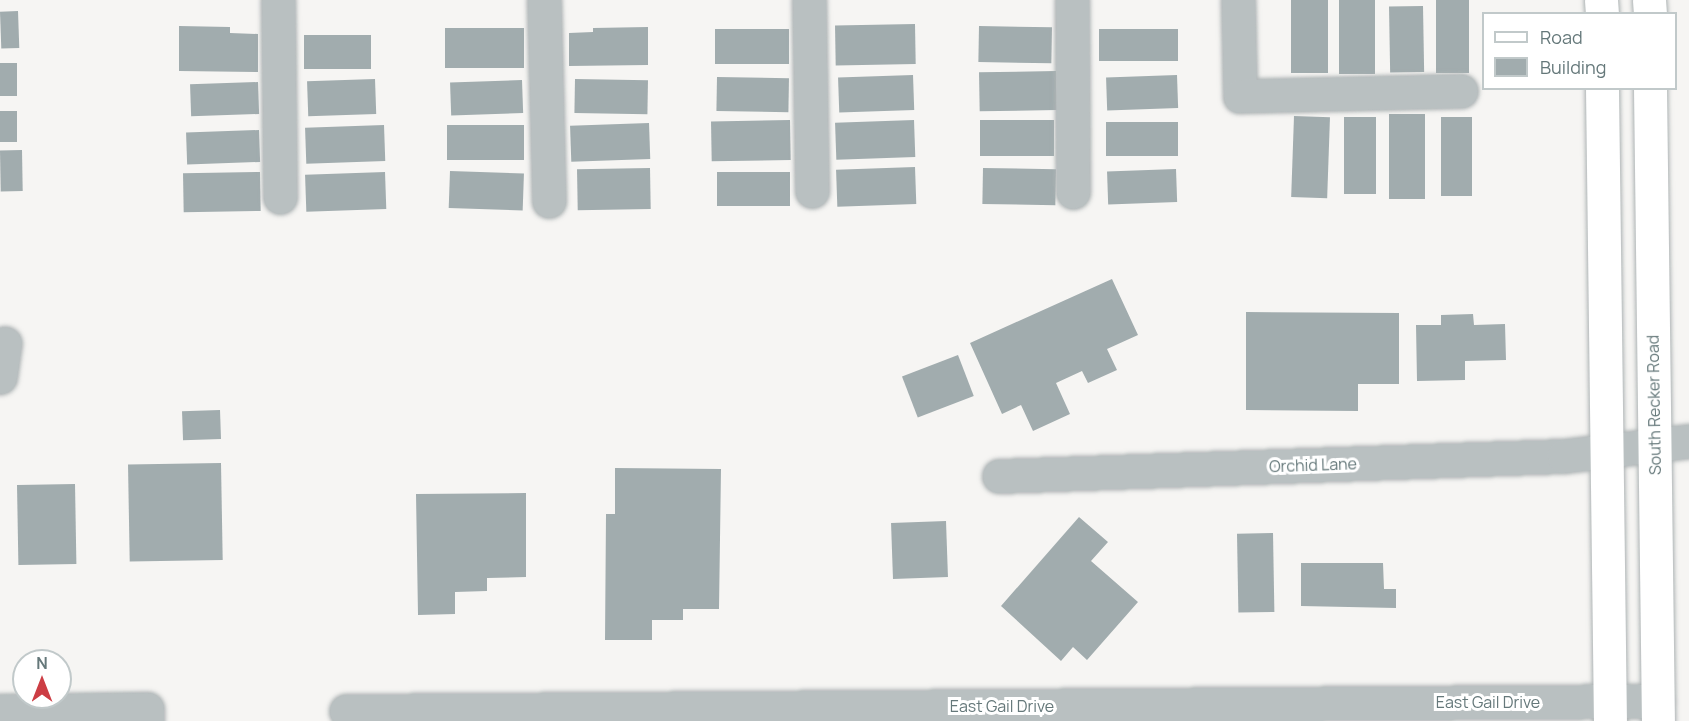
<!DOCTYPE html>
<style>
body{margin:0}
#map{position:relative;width:1689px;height:721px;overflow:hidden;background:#f6f5f3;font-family:Manrope,sans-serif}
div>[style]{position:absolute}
.building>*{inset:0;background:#a1acae;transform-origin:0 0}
.roads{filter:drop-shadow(0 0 2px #aeb4b5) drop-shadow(0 0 2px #aeb4b5)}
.minor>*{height:33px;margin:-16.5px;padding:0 16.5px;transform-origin:16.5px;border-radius:16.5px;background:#b9c0c1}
.major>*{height:33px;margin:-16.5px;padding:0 16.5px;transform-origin:16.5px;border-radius:16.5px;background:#fff}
span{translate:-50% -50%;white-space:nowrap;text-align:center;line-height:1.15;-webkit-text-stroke:6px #fff;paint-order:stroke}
.street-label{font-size:16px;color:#65787a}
.legend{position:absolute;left:1482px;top:12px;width:195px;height:78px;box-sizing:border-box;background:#fff;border:2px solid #c1c9ca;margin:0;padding:8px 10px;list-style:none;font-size:18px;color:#65787a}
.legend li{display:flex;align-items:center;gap:12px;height:30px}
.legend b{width:30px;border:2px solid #c1c9ca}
.north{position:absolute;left:12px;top:649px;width:60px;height:60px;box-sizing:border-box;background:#fff;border:2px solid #c1c9ca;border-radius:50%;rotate:0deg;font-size:16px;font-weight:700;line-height:24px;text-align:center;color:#65787a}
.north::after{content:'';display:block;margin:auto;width:21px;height:27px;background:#cc3d44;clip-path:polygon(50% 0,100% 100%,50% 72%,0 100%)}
</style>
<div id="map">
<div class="building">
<div style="left:1291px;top:0;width:37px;height:73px"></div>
<div style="left:1339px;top:0;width:36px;height:74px"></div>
<div style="left:1436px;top:0;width:33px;height:73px"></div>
<div style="left:1423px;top:6px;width:66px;height:34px;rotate:89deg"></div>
<div style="left:18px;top:11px;width:37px;height:18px;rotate:88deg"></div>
<div style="left:915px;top:24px;width:40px;height:80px;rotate:89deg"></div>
<div style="clip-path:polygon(179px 26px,230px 27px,230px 33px,258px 34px,258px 72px,179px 71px)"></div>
<div style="left:979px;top:26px;width:73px;height:36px;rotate:1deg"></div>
<div style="clip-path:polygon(648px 27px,648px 65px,569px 66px,569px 33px,593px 32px,593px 28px)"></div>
<div style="left:524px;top:28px;width:40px;height:79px;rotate:90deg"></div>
<div style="left:789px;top:29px;width:35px;height:74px;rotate:90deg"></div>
<div style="left:1178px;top:29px;width:32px;height:79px;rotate:90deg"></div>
<div style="left:304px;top:35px;width:67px;height:34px"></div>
<div style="left:0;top:63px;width:17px;height:33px"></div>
<div style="left:1056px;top:71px;width:39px;height:77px;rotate:89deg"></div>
<div style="left:913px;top:75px;width:35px;height:75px;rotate:88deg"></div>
<div style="left:1177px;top:75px;width:33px;height:71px;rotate:88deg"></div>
<div style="left:717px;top:77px;width:72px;height:34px;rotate:1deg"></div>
<div style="left:375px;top:79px;width:35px;height:68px;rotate:88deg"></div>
<div style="left:575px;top:79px;width:73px;height:34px;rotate:1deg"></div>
<div style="left:522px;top:80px;width:33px;height:72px;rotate:88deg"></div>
<div style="left:258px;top:82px;width:32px;height:68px;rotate:88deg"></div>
<div style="left:0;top:111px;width:17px;height:31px"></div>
<div style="left:1389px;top:114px;width:36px;height:85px"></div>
<div style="left:1294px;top:116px;width:36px;height:81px;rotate:2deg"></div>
<div style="left:1344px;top:117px;width:32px;height:77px"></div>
<div style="left:1441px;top:117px;width:31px;height:79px"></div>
<div style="left:790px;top:120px;width:40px;height:79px;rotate:89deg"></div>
<div style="left:914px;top:120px;width:37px;height:79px;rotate:88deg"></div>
<div style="left:1054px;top:120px;width:36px;height:74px;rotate:90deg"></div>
<div style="left:1178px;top:122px;width:34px;height:72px;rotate:90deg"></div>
<div style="left:649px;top:123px;width:36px;height:79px;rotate:88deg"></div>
<div style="left:384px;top:125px;width:36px;height:79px;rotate:88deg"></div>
<div style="left:524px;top:125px;width:35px;height:77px;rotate:90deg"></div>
<div style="left:259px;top:130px;width:32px;height:73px;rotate:88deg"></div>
<div style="left:22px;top:150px;width:41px;height:22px;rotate:89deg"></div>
<div style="left:915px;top:167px;width:37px;height:79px;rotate:88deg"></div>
<div style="left:650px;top:168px;width:41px;height:73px;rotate:89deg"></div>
<div style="left:983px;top:168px;width:73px;height:36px;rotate:1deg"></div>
<div style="left:1176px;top:169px;width:33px;height:69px;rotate:88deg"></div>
<div style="left:450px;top:171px;width:74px;height:37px;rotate:2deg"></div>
<div style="left:260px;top:172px;width:39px;height:77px;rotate:89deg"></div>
<div style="left:385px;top:172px;width:37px;height:80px;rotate:88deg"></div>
<div style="left:790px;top:172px;width:34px;height:73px;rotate:90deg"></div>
<div style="clip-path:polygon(1112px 279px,1138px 335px,1107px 349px,1117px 370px,1088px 383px,1082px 371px,1056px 383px,1070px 414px,1033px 431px,1021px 405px,1002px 414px,970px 343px)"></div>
<div style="clip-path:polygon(1246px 312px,1399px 313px,1399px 384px,1358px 384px,1358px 411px,1246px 410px)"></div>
<div style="clip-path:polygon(1473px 314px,1474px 325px,1505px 324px,1506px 360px,1465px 361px,1465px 380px,1417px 381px,1416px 325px,1441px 325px,1441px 315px)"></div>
<div style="left:958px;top:355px;width:44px;height:60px;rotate:69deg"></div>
<div style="left:220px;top:410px;width:29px;height:38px;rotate:88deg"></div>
<div style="left:221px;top:463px;width:97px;height:93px;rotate:89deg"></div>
<div style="clip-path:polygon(615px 468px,721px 469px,719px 609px,683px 609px,683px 620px,652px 620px,652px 640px,605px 640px,606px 514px,615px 514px)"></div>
<div style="left:75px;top:484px;width:80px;height:58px;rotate:89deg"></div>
<div style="clip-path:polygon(526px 493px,526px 577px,487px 578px,487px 591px,455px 592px,455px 614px,418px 615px,416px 494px)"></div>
<div style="clip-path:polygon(1079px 517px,1108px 542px,1091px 561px,1138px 602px,1087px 660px,1073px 647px,1061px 661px,1001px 606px)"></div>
<div style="left:946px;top:521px;width:56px;height:55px;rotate:88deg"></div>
<div style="left:1273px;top:533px;width:79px;height:36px;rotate:89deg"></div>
<div style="clip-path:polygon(1301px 563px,1383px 563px,1384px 589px,1396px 589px,1396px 608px,1301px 606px)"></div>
</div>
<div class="roads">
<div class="minor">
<div style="left:278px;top:0;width:197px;rotate:89.4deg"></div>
<div style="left:544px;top:0;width:201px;rotate:88.6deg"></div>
<div style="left:809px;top:0;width:191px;rotate:89.1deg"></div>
<div style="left:1072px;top:0;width:192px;rotate:89.7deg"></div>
<div style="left:1238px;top:0;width:96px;rotate:88.8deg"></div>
<div style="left:1240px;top:96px;width:221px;rotate:-1.3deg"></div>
<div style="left:0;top:377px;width:34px;rotate:-82deg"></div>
<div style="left:999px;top:476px;width:565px;rotate:-2.03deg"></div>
<div style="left:1564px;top:456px;width:126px;rotate:-6.8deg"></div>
<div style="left:0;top:711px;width:147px;rotate:-0.8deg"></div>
<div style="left:147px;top:709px;width:12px;rotate:90deg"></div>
<div style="left:346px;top:711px;width:1312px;rotate:-0.44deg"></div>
</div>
<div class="major">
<div style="left:1601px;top:0;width:14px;rotate:86deg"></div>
<div style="left:1649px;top:0;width:14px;rotate:86deg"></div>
<div style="left:1602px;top:88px;width:633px;rotate:89.28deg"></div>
<div style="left:1650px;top:88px;width:633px;rotate:89.28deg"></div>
</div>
</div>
<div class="street-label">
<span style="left:1654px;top:405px;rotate:-91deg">South Recker Road</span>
<span style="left:1313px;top:465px;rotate:-2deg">Orchid Lane</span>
<span style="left:1488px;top:702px">East Gail Drive</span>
<span style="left:1002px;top:706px">East Gail Drive</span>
</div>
<ul class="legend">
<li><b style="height:8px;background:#fff"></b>Road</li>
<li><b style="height:16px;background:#a1acae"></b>Building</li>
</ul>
<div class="north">N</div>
</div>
